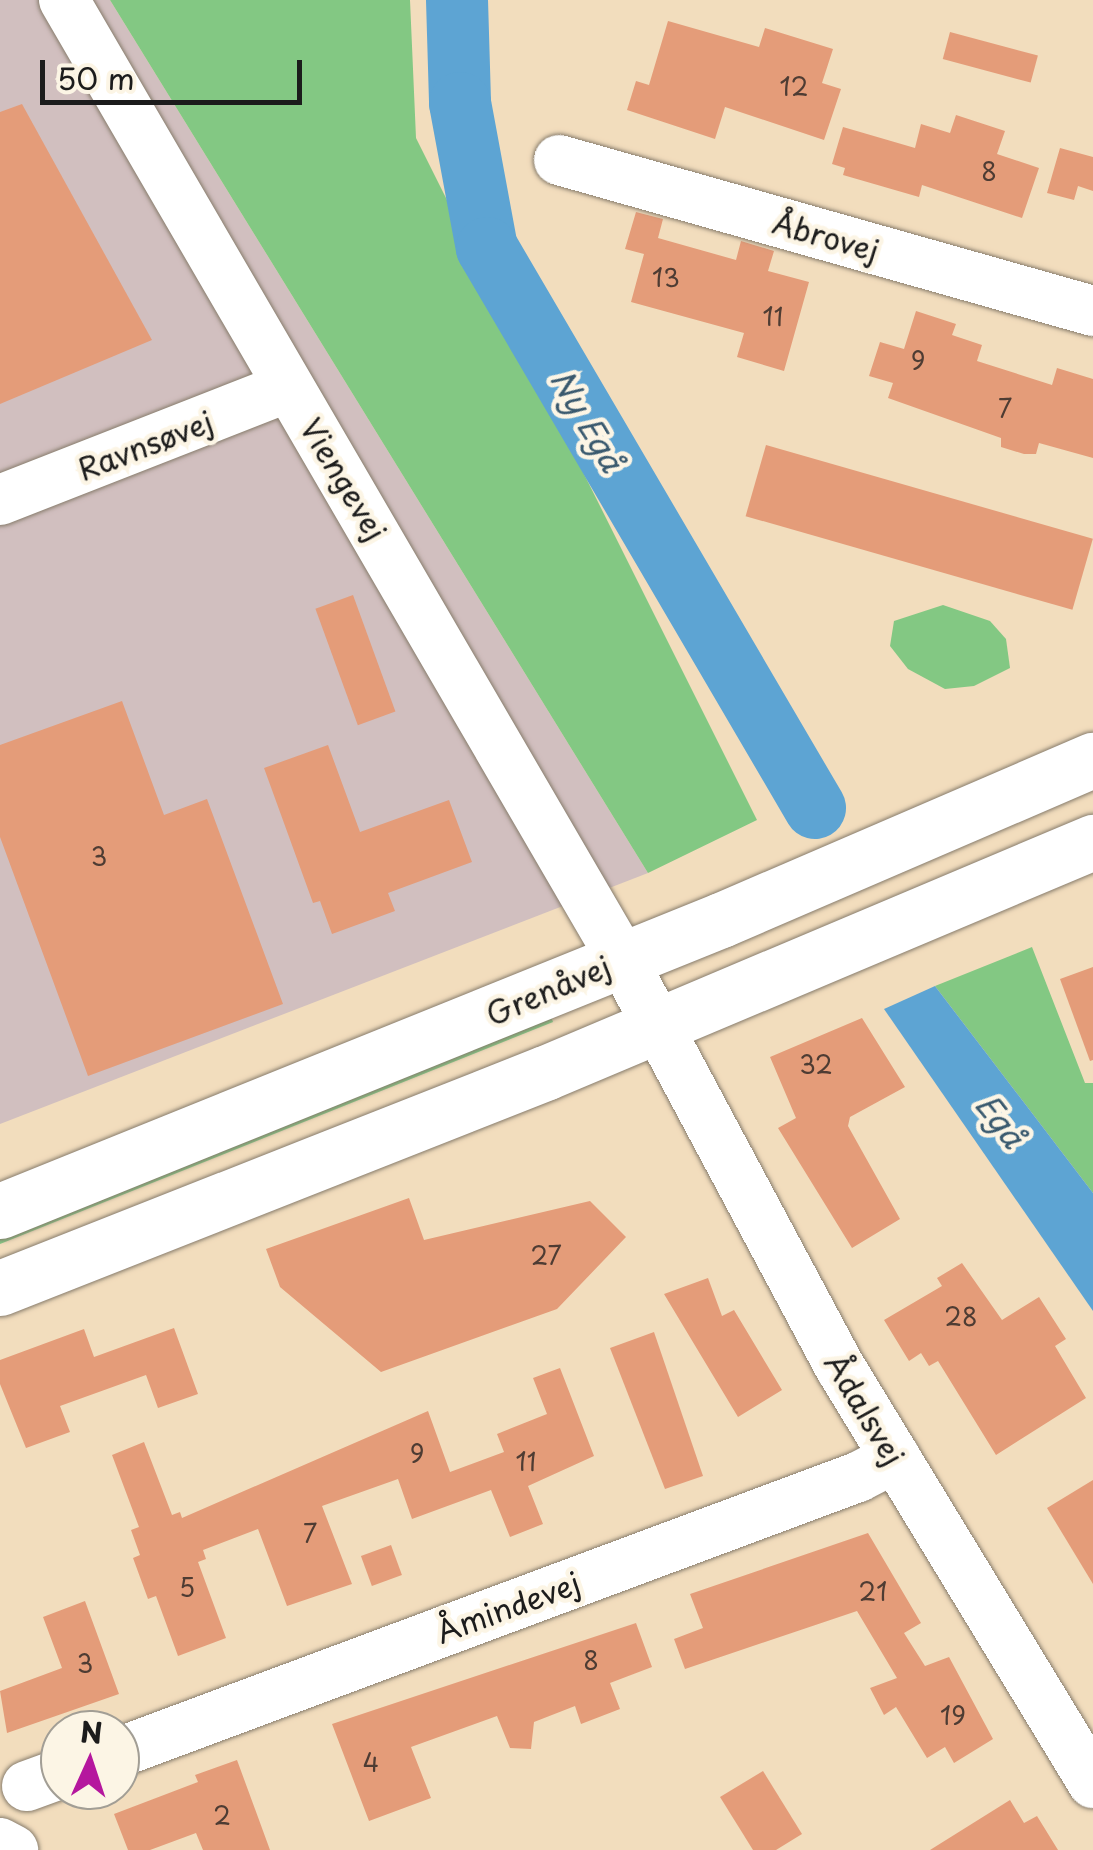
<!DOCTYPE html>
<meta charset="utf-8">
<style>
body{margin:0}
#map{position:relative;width:1093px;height:1850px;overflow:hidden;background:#f2ddbd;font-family:"Playpen Sans",sans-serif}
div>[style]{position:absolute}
.industrial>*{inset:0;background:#d1bfbf}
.green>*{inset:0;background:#83c883}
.water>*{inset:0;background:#5da4d3}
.river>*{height:62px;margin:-31px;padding:0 31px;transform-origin:31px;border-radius:31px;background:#5da4d3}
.building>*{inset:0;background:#e49c79;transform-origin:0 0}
.roads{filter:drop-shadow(0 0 2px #877c6c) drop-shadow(0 0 2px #877c6c)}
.minor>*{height:50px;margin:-25px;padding:0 25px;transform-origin:25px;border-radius:25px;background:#fff}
.major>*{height:55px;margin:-27.5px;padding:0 27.5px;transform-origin:27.5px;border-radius:27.5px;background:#fff}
span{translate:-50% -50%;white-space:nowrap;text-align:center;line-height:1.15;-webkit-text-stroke:9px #fcf5e5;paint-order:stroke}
.number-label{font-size:25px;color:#4e3c33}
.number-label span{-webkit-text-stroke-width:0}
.street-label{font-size:30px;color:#1c1c1c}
.water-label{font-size:32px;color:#39596e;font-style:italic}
.north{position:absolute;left:40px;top:1710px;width:100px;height:100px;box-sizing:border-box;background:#fcf5e5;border:2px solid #a29e95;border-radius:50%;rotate:3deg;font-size:28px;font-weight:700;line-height:40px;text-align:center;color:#1c1c1c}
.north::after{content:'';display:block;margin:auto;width:35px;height:45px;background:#b5179e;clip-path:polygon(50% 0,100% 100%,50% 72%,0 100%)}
.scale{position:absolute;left:40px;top:60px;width:262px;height:45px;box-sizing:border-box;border:5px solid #1c1c1c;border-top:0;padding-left:12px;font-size:30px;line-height:35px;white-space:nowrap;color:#1c1c1c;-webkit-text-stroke:8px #fcf5e5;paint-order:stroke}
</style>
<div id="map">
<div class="industrial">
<div style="clip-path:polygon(0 0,110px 0,648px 873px,0 1124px)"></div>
</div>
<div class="green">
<div style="clip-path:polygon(110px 0,410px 0,416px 138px,757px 820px,648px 873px)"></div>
<div style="clip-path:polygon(943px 605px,990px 621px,1006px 639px,1010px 668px,974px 686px,945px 689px,908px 669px,890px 646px,894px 621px)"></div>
<div style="clip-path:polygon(1032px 947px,1085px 1083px,1093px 1083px,1093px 1193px,935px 986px)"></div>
<div style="clip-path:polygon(550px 1014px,553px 1022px,0 1244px,0 1232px)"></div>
</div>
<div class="water">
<div style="clip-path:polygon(935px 986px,1093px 1193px,1093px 1311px,884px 1009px)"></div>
</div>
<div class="river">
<div style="left:457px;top:0;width:103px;rotate:88.3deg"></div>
<div style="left:460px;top:103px;width:147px;rotate:79.5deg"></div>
<div style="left:487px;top:248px;width:649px;rotate:59.64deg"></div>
</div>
<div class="building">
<div style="clip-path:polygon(668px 21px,759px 47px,765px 28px,833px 49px,822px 83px,841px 89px,824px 140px,725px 107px,715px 139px,627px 110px,636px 81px,649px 85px)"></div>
<div style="left:950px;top:32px;width:91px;height:28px;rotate:15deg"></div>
<div style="clip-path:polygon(22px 104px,152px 340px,0 404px,0 112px)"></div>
<div style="clip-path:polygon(956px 115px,1005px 131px,997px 154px,1039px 168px,1022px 218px,922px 185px,919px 197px,843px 175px,845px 168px,832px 164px,843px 127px,915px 148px,921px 124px,950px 133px)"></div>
<div style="clip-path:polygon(1060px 148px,1093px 157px,1093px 191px,1078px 186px,1074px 200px,1047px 193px)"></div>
<div style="clip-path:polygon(636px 212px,663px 219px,658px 238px,736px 260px,741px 241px,774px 251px,768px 271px,809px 282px,784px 371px,737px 357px,744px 333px,631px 302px,644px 254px,625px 249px)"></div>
<div style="clip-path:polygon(916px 311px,956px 324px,952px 335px,982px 345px,977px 361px,1052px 385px,1057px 368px,1093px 379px,1093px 458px,1039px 443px,1036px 454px,1024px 454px,1001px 447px,1001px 438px,888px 398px,893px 383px,869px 376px,880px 342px,904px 349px)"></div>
<div style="left:766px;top:445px;width:340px;height:74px;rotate:16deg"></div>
<div style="left:353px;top:595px;width:124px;height:40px;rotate:70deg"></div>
<div style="clip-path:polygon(122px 701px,164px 815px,207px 799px,283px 1004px,88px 1076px,0 837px,0 745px)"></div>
<div style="clip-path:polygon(328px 745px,360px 832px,449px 800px,472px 862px,388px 893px,395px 911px,332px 934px,320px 901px,313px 903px,264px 768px)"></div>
<div style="clip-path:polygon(1093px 967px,1093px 1060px,1090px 1061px,1060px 979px)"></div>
<div style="clip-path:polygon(862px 1018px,905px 1087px,850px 1117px,848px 1126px,900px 1219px,852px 1248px,778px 1128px,796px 1118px,770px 1057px)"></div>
<div style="clip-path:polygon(409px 1198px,424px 1240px,590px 1201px,626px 1237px,557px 1309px,381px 1372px,280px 1287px,266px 1249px)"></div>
<div style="clip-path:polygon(962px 1263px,1002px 1320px,1039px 1297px,1066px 1339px,1055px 1346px,1086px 1398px,996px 1455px,938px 1361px,929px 1366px,921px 1353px,909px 1361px,884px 1320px,942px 1286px,937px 1278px)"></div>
<div style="clip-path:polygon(708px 1278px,722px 1316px,734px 1310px,782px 1390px,738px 1417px,664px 1294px)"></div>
<div style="clip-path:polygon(174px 1328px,198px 1394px,158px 1408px,146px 1375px,60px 1406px,70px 1432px,26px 1448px,0 1384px,0 1360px,84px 1329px,94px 1357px)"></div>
<div style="clip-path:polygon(654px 1332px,703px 1476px,665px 1489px,610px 1348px)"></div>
<div style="clip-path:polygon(560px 1368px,594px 1456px,528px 1486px,543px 1524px,510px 1537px,491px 1490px,412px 1519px,398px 1479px,322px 1506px,352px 1584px,287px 1606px,258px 1529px,203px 1550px,206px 1559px,198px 1562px,226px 1638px,178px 1656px,156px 1596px,148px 1599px,133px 1558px,140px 1555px,131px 1530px,139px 1527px,112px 1455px,144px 1442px,172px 1515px,180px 1512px,182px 1518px,428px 1411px,450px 1472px,504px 1452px,497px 1434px,547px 1414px,533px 1378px)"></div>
<div style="clip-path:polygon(1093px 1480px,1093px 1584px,1047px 1508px)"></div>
<div style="clip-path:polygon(868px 1533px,921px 1623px,904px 1633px,925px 1666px,949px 1657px,993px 1739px,954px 1763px,945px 1747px,927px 1758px,896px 1707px,884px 1715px,870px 1688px,897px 1678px,857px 1611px,685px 1669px,674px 1639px,703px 1628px,690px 1594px)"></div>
<div style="left:391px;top:1545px;width:32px;height:32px;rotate:70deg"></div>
<div style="clip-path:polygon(85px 1601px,119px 1694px,7px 1733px,0 1691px,62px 1668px,43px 1617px)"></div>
<div style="clip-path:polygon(636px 1623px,652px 1667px,610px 1683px,620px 1709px,581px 1724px,575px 1706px,534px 1722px,531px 1749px,510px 1748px,497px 1716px,411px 1747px,431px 1798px,369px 1821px,332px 1724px)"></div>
<div style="clip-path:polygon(237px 1760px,270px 1850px,203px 1850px,196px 1833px,150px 1850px,128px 1850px,114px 1814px,198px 1782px,195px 1775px)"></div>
<div style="clip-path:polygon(763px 1771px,802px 1834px,776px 1850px,753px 1850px,720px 1797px)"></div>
<div style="clip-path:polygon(1010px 1800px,1024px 1823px,1037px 1816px,1058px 1850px,930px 1850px)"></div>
</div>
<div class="roads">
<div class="minor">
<div style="left:64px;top:0;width:1110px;rotate:59.81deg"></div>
<div style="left:622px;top:959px;width:463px;rotate:61.9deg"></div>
<div style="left:840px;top:1367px;width:487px;rotate:58.7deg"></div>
<div style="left:559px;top:160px;width:555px;rotate:15.79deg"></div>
<div style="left:0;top:500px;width:309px;rotate:-21.4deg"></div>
<div style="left:120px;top:1752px;width:788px;rotate:-20.44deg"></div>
<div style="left:858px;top:1477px;width:42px;rotate:-27.2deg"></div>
<div style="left:27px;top:1786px;width:35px;rotate:-20deg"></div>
<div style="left:0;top:1843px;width:15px;rotate:28deg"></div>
</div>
<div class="major">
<div style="left:0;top:1211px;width:778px;rotate:-21.98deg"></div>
<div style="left:721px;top:920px;width:405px;rotate:-23.3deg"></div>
<div style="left:0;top:1288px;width:586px;rotate:-21.53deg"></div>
<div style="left:545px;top:1073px;width:595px;rotate:-22.86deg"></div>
</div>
</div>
<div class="number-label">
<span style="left:794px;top:86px">12</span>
<span style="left:989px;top:171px">8</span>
<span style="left:666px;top:277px">13</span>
<span style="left:773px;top:316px">11</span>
<span style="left:918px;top:360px">9</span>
<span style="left:1005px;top:408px">7</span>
<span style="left:99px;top:856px">3</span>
<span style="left:816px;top:1064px">32</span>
<span style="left:546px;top:1255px">27</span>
<span style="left:961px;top:1316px">28</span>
<span style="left:417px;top:1453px">9</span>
<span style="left:526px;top:1461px">11</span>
<span style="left:310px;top:1533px">7</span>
<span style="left:187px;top:1587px">5</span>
<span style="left:873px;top:1591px">21</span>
<span style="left:591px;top:1660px">8</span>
<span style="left:85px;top:1663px">3</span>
<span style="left:953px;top:1715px">19</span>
<span style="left:371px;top:1762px">4</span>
<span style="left:222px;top:1815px">2</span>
</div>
<div class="street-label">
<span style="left:826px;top:236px;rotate:16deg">Åbrovej</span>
<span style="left:145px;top:445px;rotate:-21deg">Ravnsøvej</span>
<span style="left:344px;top:479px;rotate:59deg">Viengevej</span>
<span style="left:548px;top:990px;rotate:-23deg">Grenåvej</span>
<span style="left:865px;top:1409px;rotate:59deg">Ådalsvej</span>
<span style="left:508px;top:1607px;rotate:-20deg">Åmindevej</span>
</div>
<div class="water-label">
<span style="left:588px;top:420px;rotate:60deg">Ny Egå</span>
<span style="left:1001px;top:1120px;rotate:53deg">Egå</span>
</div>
<div class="north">N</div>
<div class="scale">50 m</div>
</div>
